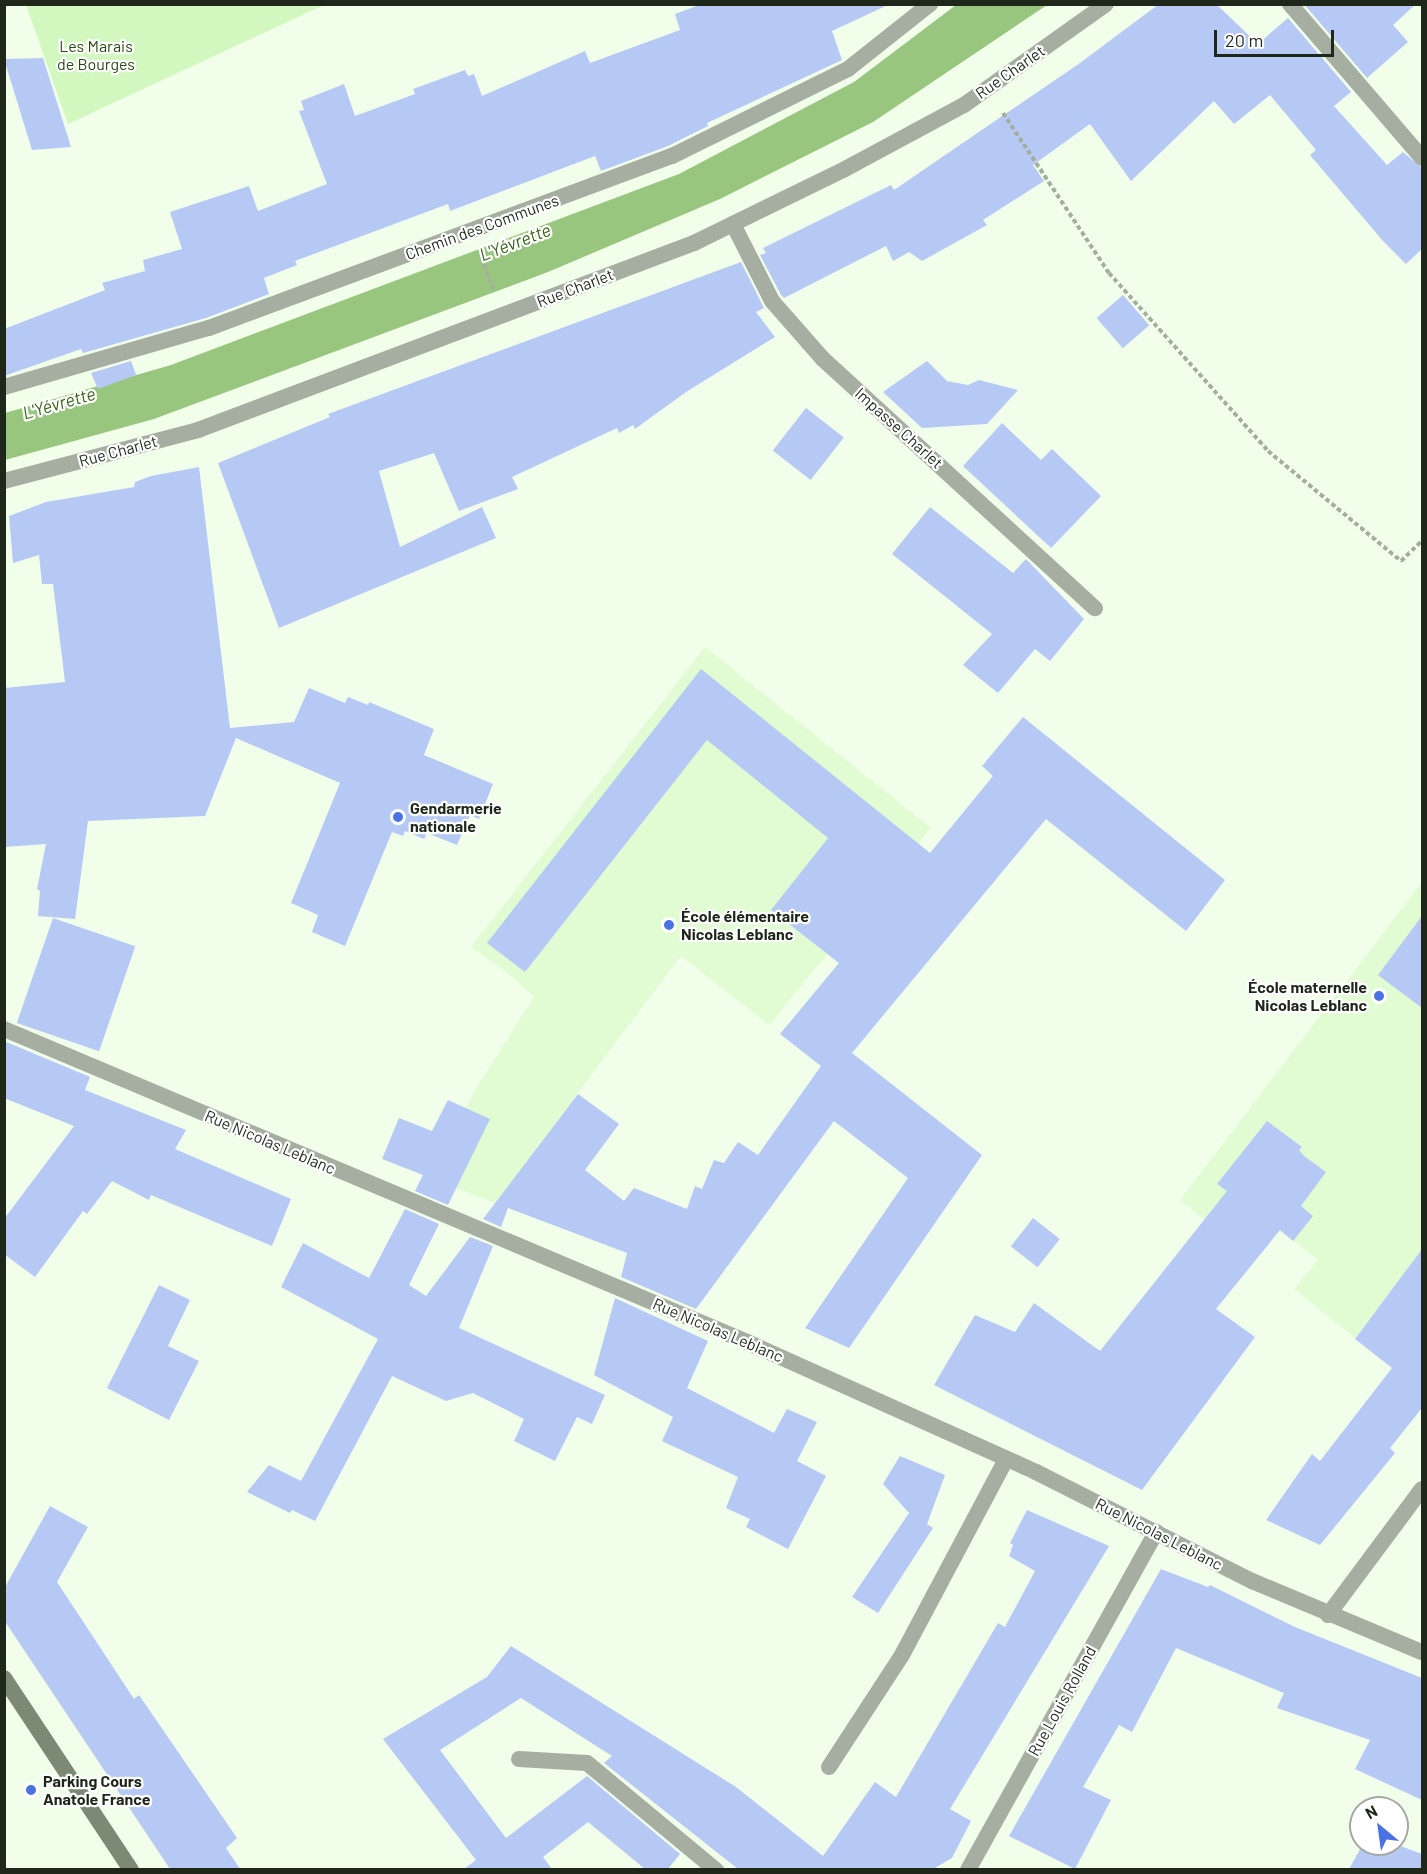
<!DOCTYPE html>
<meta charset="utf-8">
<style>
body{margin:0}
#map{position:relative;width:1427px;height:1874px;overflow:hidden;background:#f1feea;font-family:Barlow,sans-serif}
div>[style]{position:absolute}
.built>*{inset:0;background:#e1fbd3}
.green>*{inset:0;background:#d3f8bf}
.water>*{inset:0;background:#99c67f}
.building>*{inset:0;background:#b6c9f5;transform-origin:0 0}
.path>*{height:4px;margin-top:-2px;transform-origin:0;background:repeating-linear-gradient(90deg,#a3ae9d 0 4.5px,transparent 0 7.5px)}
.service>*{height:16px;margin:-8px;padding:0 8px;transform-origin:8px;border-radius:8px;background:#a5aea0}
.minor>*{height:16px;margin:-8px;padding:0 8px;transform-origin:8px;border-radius:8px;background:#a5aea0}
.secondary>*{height:16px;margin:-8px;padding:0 8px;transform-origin:8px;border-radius:8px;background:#7c8975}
.dots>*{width:16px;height:16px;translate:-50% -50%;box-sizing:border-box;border:3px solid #fff;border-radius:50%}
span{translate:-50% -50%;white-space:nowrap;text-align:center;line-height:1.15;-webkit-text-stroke:4.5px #fff;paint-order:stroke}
.park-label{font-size:16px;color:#2b4918}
.street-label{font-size:16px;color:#1f271b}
.poi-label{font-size:16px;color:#1f271b;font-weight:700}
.left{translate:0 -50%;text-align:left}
.right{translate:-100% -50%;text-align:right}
.water-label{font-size:18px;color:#3b651d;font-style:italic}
.frame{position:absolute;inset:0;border:6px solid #1f271b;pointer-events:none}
.north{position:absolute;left:1349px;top:1796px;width:60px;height:60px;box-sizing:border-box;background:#fff;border:2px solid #a5a9a4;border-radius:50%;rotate:331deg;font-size:16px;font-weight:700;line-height:24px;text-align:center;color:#1f271b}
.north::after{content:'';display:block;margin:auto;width:21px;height:27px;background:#4b72e5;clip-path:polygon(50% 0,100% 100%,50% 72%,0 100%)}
.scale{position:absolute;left:1214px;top:30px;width:120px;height:27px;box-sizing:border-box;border:3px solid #1f271b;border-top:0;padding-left:8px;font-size:18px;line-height:21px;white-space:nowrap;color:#1f271b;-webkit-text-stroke:4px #fff;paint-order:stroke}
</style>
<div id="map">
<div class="built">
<div style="clip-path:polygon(705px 647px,931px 828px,769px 1025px,681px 956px,495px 1203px,431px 1178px,475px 1090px,534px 997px,507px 972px,471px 947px)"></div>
<div style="clip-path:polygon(1422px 882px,1422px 1249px,1355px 1338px,1294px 1289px,1318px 1260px,1262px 1217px,1223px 1235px,1180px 1200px)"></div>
</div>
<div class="green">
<div style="clip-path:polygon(26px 5px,324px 5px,68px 124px)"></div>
</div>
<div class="water">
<div style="clip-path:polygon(956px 5px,1047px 5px,873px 122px,720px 199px,548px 272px,154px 419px,5px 460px,5px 413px,171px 365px,679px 174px,854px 82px)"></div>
</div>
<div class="building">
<div style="clip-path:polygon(702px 4px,890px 4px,832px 31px,842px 60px,707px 123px,708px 126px,668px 146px,601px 171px,595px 156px,450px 211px,448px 204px,295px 261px,297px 265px,264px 278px,269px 294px,206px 318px,83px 353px,81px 349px,4px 376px,4px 329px,105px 290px,102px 283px,145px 271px,143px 260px,182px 249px,170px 212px,249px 186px,258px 211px,327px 184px,299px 111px,304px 110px,301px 101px,344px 84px,355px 116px,415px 94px,413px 89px,465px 70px,468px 76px,474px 74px,482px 96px,585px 51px,590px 63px,680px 30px,675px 14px)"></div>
<div style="clip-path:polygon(1159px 4px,1216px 4px,1258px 44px,1288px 18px,1351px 92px,1334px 106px,1387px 165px,1403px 152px,1422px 168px,1422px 249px,1406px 264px,1383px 241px,1310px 155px,1316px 150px,1270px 95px,1234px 124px,1214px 101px,1131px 181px,1090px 124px,1033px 165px,1044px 181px,983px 220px,987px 225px,922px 261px,909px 252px,893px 261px,886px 246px,784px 298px,781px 295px,760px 255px,766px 253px,763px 248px,891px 185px,894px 190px,1080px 63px)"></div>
<div style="clip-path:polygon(1304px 4px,1416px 4px,1393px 25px,1408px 42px,1367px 78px)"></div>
<div style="clip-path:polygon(43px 58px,71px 147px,32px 150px,4px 59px)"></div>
<div style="clip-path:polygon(741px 262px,764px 308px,756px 312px,775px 337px,686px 392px,635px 429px,633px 425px,619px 433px,617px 428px,512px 477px,518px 489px,459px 511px,434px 453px,379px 471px,400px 547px,482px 507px,496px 538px,279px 628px,218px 463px,330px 417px,328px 414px)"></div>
<div style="left:1123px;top:295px;width:40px;height:35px;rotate:49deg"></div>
<div style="clip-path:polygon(131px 361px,136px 375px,98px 389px,91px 373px)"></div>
<div style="clip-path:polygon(927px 361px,947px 381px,968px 385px,979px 380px,1018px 390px,987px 424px,922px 428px,883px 392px)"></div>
<div style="left:806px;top:408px;width:48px;height:54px;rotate:38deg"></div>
<div style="clip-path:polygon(1002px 423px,1041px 460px,1052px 449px,1101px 496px,1051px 548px,963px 466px)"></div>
<div style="clip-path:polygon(199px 467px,230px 728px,294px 722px,309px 688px,345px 703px,348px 697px,368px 705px,369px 702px,434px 729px,424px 755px,493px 784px,479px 819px,470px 815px,457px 845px,427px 833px,424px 839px,405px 831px,403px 836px,392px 832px,345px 946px,312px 932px,318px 915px,291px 903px,340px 783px,236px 738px,205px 816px,88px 821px,75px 919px,38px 916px,40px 891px,37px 889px,46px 844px,4px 847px,4px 688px,65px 682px,53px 584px,42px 584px,39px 555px,13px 563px,9px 516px,46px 502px,134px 487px,135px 482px,151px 476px)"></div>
<div style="clip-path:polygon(930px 507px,1013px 573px,1026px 559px,1084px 619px,1050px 661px,1035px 649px,998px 693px,963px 665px,992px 634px,892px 554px)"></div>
<div style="clip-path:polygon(701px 669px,930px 853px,993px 776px,982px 766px,1023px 717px,1225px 880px,1186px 931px,1046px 819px,852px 1053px,982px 1155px,849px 1348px,805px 1328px,908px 1178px,834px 1121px,696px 1309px,621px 1277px,627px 1253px,508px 1208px,501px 1227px,483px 1219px,578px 1094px,619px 1124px,585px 1170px,624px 1201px,634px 1188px,687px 1209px,695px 1186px,702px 1189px,714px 1160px,724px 1163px,738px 1142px,758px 1155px,821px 1066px,780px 1034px,839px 963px,771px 910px,828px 838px,707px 740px,525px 972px,487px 943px)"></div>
<div style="clip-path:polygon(1422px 916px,1422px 1008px,1378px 975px)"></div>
<div style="left:53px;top:918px;width:87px;height:111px;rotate:19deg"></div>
<div style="clip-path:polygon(4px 1041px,90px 1077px,85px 1090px,186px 1130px,175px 1149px,291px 1199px,272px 1246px,151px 1195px,149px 1200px,112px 1181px,87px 1214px,83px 1211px,35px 1277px,4px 1254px,4px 1219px,74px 1126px,4px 1098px)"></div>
<div style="clip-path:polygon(448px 1100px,490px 1119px,448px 1205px,415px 1191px,423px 1175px,382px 1159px,399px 1118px,432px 1131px)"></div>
<div style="clip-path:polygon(1267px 1121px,1302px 1147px,1299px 1150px,1304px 1156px,1326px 1172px,1301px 1206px,1313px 1216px,1293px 1241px,1280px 1230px,1216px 1309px,1255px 1337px,1142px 1490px,934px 1385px,975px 1315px,1015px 1332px,1034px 1303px,1100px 1351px,1227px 1191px,1217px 1184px)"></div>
<div style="clip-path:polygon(405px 1209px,439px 1224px,409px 1285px,426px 1296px,470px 1237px,493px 1246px,459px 1328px,605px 1395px,592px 1424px,577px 1417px,555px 1461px,514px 1441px,524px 1419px,473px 1393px,446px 1401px,392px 1376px,315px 1521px,292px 1510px,290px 1513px,247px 1492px,269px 1465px,301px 1481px,378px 1339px,281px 1287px,303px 1243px,369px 1278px)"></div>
<div style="left:1033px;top:1218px;width:34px;height:36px;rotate:38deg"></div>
<div style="clip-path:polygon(1422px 1249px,1422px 1408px,1390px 1448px,1395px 1453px,1320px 1545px,1266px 1520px,1312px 1454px,1320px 1461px,1392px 1368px,1355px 1339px)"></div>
<div style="clip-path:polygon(159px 1285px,190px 1300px,168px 1346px,199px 1361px,169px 1420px,107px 1388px)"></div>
<div style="clip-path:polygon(615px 1298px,708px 1341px,687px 1388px,774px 1433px,787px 1409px,817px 1422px,797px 1461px,826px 1476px,788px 1549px,746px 1527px,750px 1519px,726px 1508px,738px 1477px,662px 1441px,673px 1417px,594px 1375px)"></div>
<div style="clip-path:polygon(900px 1456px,945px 1475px,927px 1524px,933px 1528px,878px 1613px,852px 1597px,909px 1513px,883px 1484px)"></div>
<div style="clip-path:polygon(50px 1506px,88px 1527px,57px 1582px,134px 1699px,139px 1695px,237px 1838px,226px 1848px,240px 1869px,170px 1869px,4px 1620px,4px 1589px)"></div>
<div style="clip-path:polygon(1027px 1510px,1109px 1546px,950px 1809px,971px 1821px,952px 1858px,933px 1869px,738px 1869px,604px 1763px,612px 1756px,521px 1698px,440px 1750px,506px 1838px,587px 1776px,680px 1854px,668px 1869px,645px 1869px,588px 1822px,543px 1857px,552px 1869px,464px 1869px,476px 1860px,383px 1739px,487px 1677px,511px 1646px,736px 1787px,823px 1856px,875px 1782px,896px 1797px,998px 1623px,1005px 1627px,1035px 1571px,1009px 1556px,1013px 1545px,1010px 1543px)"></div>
<div style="clip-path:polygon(1161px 1569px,1208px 1587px,1210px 1585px,1295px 1627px,1422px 1678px,1422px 1800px,1355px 1769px,1370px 1740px,1277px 1708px,1284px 1693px,1176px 1648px,1132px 1732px,1119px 1725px,1083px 1787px,1111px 1800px,1075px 1869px,1009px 1836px)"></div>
<div style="clip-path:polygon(1363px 1844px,1395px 1844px,1422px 1854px,1422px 1869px,1349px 1869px)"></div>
</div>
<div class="path">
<div style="left:1003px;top:113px;width:192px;rotate:56.5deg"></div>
<div style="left:1109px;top:273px;width:239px;rotate:48.2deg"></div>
<div style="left:1268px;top:451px;width:173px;rotate:39.6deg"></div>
<div style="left:1401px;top:561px;width:29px;rotate:-44deg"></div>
<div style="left:481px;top:257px;width:34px;rotate:69deg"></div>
</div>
<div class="service">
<div style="left:519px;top:1759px;width:68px;rotate:3.4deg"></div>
<div style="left:587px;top:1763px;width:168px;rotate:39.7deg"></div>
<div style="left:829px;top:1767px;width:134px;rotate:-56.9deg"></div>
<div style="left:902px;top:1655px;width:222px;rotate:-62deg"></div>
</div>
<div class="minor">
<div style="left:1290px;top:4px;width:203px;rotate:49.4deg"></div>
<div style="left:733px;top:224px;width:86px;rotate:63.1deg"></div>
<div style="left:772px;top:301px;width:77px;rotate:48.7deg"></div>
<div style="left:823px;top:359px;width:369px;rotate:42.5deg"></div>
<div style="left:4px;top:387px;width:213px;rotate:-16.1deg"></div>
<div style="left:209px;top:328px;width:494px;rotate:-20.4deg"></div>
<div style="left:672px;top:156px;width:196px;rotate:-26.3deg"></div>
<div style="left:848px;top:69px;width:105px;rotate:-38.4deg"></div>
<div style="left:4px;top:481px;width:201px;rotate:-14.7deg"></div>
<div style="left:198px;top:430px;width:530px;rotate:-20.66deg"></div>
<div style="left:694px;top:243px;width:168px;rotate:-26.1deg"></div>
<div style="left:845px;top:169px;width:135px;rotate:-28.3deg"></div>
<div style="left:964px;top:105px;width:174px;rotate:-35.4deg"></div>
<div style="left:4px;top:1029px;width:806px;rotate:22.84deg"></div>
<div style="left:747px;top:1342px;width:317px;rotate:24.2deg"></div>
<div style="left:1036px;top:1472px;width:242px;rotate:26.8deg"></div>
<div style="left:1252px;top:1581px;width:184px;rotate:22.7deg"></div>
<div style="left:1328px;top:1615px;width:157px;rotate:-53.3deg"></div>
<div style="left:968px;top:1870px;width:387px;rotate:-60.9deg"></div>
</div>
<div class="secondary">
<div style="left:4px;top:1678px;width:230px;rotate:56.5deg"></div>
</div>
<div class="dots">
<div style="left:398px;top:817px;background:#4b72e5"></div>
<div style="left:669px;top:925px;background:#4b72e5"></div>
<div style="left:1379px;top:996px;background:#4b72e5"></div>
<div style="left:31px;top:1790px;background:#4b72e5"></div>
</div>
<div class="park-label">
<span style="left:96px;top:55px">Les Marais<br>de Bourges</span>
</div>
<div class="street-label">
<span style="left:1010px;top:72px;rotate:-35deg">Rue Charlet</span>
<span style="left:482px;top:227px;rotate:-20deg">Chemin des Communes</span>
<span style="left:575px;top:288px;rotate:-21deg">Rue Charlet</span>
<span style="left:899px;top:428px;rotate:42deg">Impasse Charlet</span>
<span style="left:118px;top:451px;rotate:-15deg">Rue Charlet</span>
<span style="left:270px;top:1142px;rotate:23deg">Rue Nicolas Leblanc</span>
<span style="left:718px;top:1330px;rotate:23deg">Rue Nicolas Leblanc</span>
<span style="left:1159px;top:1534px;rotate:27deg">Rue Nicolas Leblanc</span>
<span style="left:1062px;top:1701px;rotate:-61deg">Rue Louis Rolland</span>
</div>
<div class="poi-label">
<span class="left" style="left:410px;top:817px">Gendarmerie<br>nationale</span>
<span class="left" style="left:681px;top:925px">École élémentaire<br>Nicolas Leblanc</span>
<span class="right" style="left:1367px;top:996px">École maternelle<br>Nicolas Leblanc</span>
<span class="left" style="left:43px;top:1790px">Parking Cours<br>Anatole France</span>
</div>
<div class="water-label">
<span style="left:515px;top:242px;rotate:-21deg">L'Yévrette</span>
<span style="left:59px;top:403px;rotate:-16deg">L'Yévrette</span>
</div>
<div class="frame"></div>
<div class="north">N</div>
<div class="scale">20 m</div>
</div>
